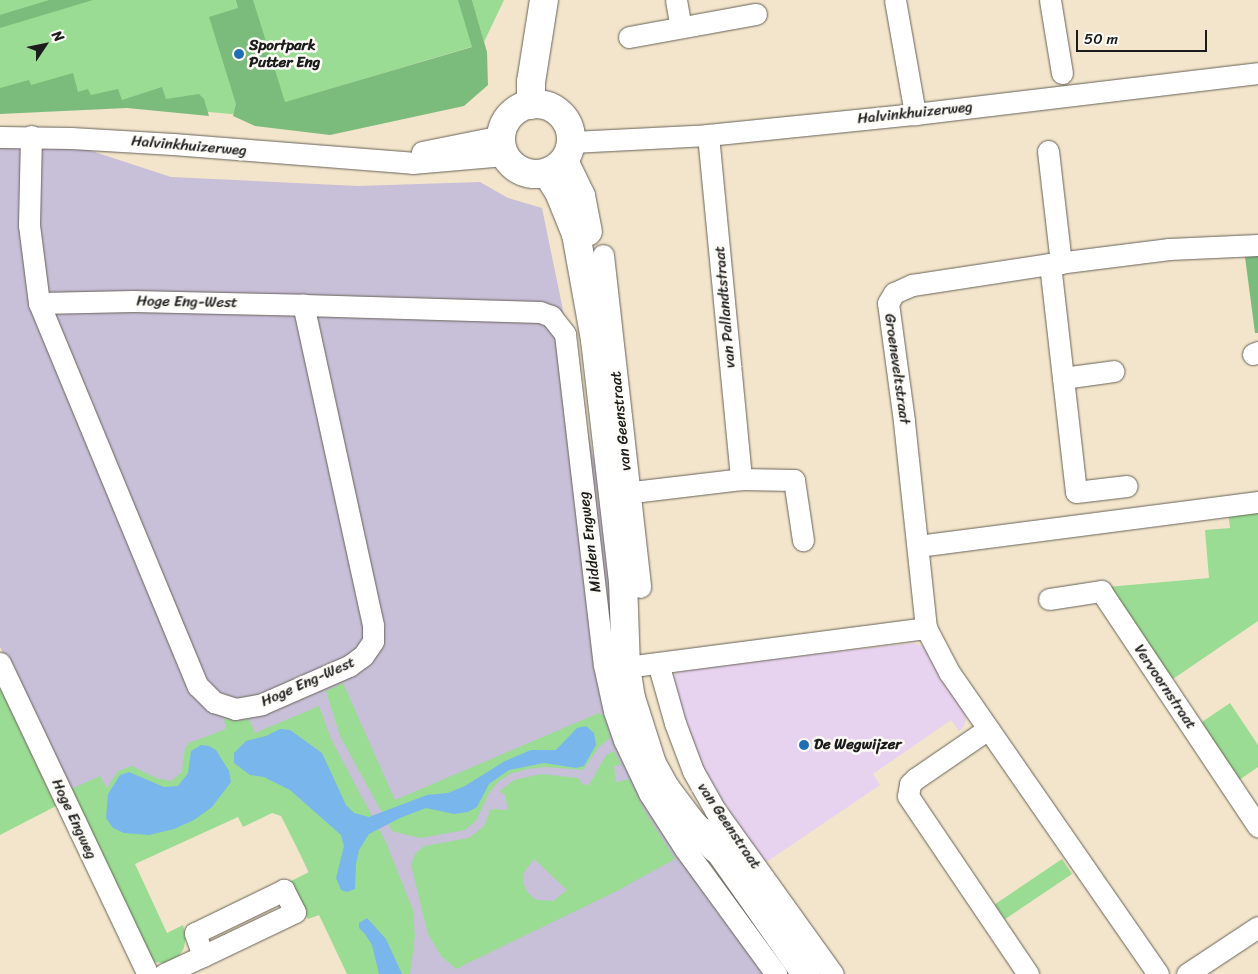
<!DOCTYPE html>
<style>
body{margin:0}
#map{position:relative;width:1258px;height:974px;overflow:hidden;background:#f3e5cb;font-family:Sriracha,sans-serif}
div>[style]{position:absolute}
.built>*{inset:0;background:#e7d2ef}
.industrial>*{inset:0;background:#c8bfd8}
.green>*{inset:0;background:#9adc93;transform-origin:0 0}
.forest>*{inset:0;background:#7bbc7d}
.water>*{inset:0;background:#79b6eb}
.roads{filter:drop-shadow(0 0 1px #676259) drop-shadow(0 0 1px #676259)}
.street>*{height:21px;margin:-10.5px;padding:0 10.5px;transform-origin:10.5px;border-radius:10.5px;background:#fff}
.primary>*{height:28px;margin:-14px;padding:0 14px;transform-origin:14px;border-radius:14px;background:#fff}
.primary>.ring{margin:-14px;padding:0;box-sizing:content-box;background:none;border:28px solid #fff;border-radius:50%}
.dots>*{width:14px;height:14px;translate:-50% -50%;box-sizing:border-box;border:2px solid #fdfcf7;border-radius:50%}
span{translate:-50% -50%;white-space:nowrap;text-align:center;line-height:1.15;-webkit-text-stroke:5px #fdfcf7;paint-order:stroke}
.poi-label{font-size:15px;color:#1c1c1c;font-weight:700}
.left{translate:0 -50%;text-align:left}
.street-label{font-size:15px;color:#1c1c1c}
.north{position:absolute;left:20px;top:20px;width:50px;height:50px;-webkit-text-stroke:4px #fdfcf7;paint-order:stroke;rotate:56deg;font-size:14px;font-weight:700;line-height:20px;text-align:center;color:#1c1c1c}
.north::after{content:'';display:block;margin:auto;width:18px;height:22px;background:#1c1c1c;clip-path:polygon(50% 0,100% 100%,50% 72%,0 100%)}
.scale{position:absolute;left:1076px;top:30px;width:131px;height:22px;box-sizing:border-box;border:2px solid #1c1c1c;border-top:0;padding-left:6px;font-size:15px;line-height:18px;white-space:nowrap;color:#1c1c1c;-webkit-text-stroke:4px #fdfcf7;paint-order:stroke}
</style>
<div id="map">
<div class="built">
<div style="clip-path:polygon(913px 643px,923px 646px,965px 713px,966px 720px,964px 726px,959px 731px,951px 720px,873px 774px,880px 785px,765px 863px,726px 808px,699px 760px,678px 698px,674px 675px,681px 669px)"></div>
</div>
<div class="industrial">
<div style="clip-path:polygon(49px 137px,171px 177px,358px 186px,480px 182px,508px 198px,542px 208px,601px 495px,619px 666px,698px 850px,786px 974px,353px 974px,282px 812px,260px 804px,107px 872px,0 647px,0 138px)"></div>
</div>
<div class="green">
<div style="clip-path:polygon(0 0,468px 0,481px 44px,242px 115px,99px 102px,0 101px)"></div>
<div style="clip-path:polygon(472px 0,504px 0,484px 42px)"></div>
<div style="clip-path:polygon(1258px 507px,1258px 621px,1170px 681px,1107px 587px,1209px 578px,1205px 530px,1230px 528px,1228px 511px)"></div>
<div style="clip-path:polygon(343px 683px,395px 800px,599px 713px,604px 716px,610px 738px,599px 747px,583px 770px,546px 767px,527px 769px,510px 774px,498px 782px,489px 793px,476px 821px,465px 830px,421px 838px,407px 835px,392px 831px,340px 736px,326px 691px)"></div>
<div style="clip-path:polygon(0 687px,56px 806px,0 835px)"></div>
<div style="clip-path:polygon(1230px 703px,1258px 745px,1258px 767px,1235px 783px,1196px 726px)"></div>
<div style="clip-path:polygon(319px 706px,331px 739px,385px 840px,413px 910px,415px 936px,410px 974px,347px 974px,319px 915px,308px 919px,300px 903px,291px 881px,309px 872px,281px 816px,272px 813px,243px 827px,238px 817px,135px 864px,167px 933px,183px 925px,186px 936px,184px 948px,179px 956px,165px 963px,150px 962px,69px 790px,100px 776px,107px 788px,118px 771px,132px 766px,156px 778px,171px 781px,182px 772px,185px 748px,189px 743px,226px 729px,224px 719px,239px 721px,249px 719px,255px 733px)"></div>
<div style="clip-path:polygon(evenodd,614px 751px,621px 765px,614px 766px,616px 782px,629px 779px,643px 808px,675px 859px,617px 891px,456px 969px,441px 956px,428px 934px,411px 865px,415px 854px,424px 846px,469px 838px,484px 826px,491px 809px,508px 810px,505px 795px,500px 791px,514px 780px,542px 774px,577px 778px,580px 779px,581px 784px,589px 785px,606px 755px,614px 751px,534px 859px,567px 890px,553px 901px,536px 900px,528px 893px,523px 883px,523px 874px,534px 859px)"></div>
<div style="left:1062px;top:859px;width:18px;height:81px;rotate:56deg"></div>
</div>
<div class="forest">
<div style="clip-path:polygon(49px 0,93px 0,0 28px,0 15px)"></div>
<div style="clip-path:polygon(236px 0,253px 0,285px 102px,472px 47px,458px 0,472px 0,487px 52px,488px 85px,464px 106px,330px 135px,255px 126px,233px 116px,236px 104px,209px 17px,238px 8px)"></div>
<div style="clip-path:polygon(73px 73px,78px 92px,88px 89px,91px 95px,118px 89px,122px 100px,162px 87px,166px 99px,199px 94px,204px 99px,209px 116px,127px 108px,0 114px,0 88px,29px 80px,31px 85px)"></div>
<div style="clip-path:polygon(1258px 255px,1258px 333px,1255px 333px,1245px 257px)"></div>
</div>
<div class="water">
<div style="clip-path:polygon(586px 726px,594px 733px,596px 745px,584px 766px,576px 768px,544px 763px,509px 770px,489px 784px,477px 807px,468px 812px,454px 814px,426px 808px,400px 818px,369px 834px,359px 850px,356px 864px,355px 889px,347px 892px,341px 890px,336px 878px,344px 846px,341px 835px,290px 790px,264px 777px,250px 775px,234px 763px,234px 753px,246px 741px,266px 736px,280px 729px,290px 730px,322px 753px,346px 805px,354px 813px,369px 817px,427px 795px,448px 793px,465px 786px,505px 761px,531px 750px,556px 750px,577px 728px)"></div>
<div style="clip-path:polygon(201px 745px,209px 746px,216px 750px,229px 771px,231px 782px,212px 807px,194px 820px,174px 829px,149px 835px,124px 833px,113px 828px,106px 818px,108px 794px,120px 775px,129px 772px,164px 787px,178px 786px,188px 773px,191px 751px)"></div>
<div style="clip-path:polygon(367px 918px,386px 939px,402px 974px,379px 974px,372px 945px,365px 934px,359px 928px,359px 923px)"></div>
</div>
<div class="roads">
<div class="street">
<div style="left:676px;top:0;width:27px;rotate:80deg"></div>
<div style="left:895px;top:0;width:116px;rotate:80deg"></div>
<div style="left:1050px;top:0;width:74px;rotate:80.7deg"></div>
<div style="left:629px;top:37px;width:129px;rotate:-10.3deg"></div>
<div style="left:708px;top:135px;width:346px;rotate:84.5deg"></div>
<div style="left:31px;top:136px;width:89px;rotate:91.3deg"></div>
<div style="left:29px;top:225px;width:79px;rotate:82.7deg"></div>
<div style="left:39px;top:303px;width:415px;rotate:67.5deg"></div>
<div style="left:198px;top:686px;width:23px;rotate:45deg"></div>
<div style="left:214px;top:702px;width:22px;rotate:18deg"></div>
<div style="left:235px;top:709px;width:27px;rotate:-10deg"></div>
<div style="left:262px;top:704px;width:95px;rotate:-23.6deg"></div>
<div style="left:349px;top:666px;width:17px;rotate:-36deg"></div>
<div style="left:363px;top:656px;width:18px;rotate:-56deg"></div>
<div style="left:373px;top:641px;width:16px;rotate:-90deg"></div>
<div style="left:373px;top:625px;width:328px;rotate:-102.3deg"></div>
<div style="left:0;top:137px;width:71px;rotate:0.8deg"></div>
<div style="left:71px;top:138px;width:102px;rotate:3.4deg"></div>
<div style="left:173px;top:144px;width:240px;rotate:4.5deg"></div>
<div style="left:412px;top:163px;width:93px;rotate:-4.9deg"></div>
<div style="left:572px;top:142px;width:136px;rotate:-2.9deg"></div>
<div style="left:708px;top:135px;width:208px;rotate:-5.8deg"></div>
<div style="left:915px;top:114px;width:345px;rotate:-6.8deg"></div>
<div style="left:1048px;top:151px;width:113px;rotate:83.4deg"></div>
<div style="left:422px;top:152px;width:81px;rotate:-11.4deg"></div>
<div style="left:603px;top:255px;width:334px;rotate:83.6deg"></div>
<div style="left:1050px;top:264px;width:229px;rotate:83.5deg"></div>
<div style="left:1076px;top:492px;width:51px;rotate:-6.7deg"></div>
<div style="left:39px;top:303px;width:94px;rotate:-1.2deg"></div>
<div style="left:133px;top:301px;width:170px;rotate:1.3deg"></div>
<div style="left:303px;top:305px;width:237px;rotate:1.7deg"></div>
<div style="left:540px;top:312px;width:12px;rotate:20deg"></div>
<div style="left:551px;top:316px;width:23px;rotate:52deg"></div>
<div style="left:565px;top:334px;width:333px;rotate:83.3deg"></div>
<div style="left:604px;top:665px;width:47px;rotate:77.7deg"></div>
<div style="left:614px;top:711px;width:31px;rotate:71deg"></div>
<div style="left:624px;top:740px;width:59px;rotate:64.7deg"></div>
<div style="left:649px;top:793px;width:67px;rotate:57.3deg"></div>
<div style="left:685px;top:849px;width:155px;rotate:53.9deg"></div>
<div style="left:1253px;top:354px;width:5px;rotate:-22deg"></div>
<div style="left:1063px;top:378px;width:51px;rotate:-7.8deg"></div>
<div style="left:616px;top:494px;width:126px;rotate:-6.8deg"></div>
<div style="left:741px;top:479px;width:53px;rotate:1.1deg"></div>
<div style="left:794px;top:480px;width:61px;rotate:81.5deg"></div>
<div style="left:918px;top:546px;width:343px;rotate:-7.4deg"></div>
<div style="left:1049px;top:599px;width:53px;rotate:-8.7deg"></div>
<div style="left:1101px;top:591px;width:283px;rotate:56.3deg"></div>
<div style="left:926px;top:628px;width:50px;rotate:62.4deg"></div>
<div style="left:949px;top:672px;width:367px;rotate:55.3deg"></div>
<div style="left:0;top:663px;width:344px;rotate:64.6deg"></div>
<div style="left:658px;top:663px;width:62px;rotate:74.2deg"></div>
<div style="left:675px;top:723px;width:51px;rotate:69.4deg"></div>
<div style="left:693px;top:771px;width:45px;rotate:60.6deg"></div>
<div style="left:715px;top:810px;width:202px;rotate:54.3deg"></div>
<div style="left:626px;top:667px;width:303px;rotate:-7.4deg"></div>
<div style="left:926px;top:628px;width:208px;rotate:-96.1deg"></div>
<div style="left:904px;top:421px;width:119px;rotate:-97.7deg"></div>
<div style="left:888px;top:303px;width:12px;rotate:-59deg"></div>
<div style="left:894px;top:293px;width:20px;rotate:-24deg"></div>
<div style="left:912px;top:285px;width:140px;rotate:-8.7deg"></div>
<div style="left:1050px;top:264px;width:120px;rotate:-7.2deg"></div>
<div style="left:1169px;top:249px;width:89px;rotate:-2.6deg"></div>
<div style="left:988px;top:729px;width:88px;rotate:145.6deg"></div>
<div style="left:915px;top:779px;width:7px;rotate:135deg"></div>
<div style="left:910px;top:784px;width:12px;rotate:99deg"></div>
<div style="left:908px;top:796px;width:215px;rotate:56deg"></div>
<div style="left:164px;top:974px;width:43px;rotate:-24.8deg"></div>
<div style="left:203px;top:956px;width:102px;rotate:-25.6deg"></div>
<div style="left:295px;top:912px;width:25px;rotate:-117deg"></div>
<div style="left:284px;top:890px;width:99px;rotate:154.2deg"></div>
<div style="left:195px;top:933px;width:24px;rotate:71deg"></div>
<div style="left:1187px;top:974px;width:85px;rotate:-33.5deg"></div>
</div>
<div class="primary">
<div class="ring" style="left:501px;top:104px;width:42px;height:42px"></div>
<div style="left:531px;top:105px;width:23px;rotate:-90deg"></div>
<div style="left:531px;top:82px;width:83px;rotate:-81deg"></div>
<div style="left:564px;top:161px;width:39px;rotate:64deg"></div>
<div style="left:581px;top:196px;width:36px;rotate:79deg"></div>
<div style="left:547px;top:173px;width:22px;rotate:58deg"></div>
<div style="left:559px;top:192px;width:45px;rotate:68deg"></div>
<div style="left:576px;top:234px;width:108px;rotate:79.8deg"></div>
<div style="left:595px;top:340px;width:243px;rotate:83.4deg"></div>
<div style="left:623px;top:581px;width:86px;rotate:88deg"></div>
<div style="left:626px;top:667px;width:31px;rotate:81deg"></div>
<div style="left:631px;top:698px;width:69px;rotate:72.3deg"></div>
<div style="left:652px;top:764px;width:29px;rotate:61deg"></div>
<div style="left:666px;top:789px;width:40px;rotate:53deg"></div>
<div style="left:690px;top:821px;width:38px;rotate:47deg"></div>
<div style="left:707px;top:833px;width:172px;rotate:54.9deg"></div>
</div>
</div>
<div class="dots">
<div style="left:239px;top:54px;background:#1f6fb2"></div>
<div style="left:804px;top:745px;background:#1f6fb2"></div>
</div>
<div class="poi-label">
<span class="left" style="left:249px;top:54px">Sportpark<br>Putter Eng</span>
<span class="left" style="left:814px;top:745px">De Wegwijzer</span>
</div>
<div class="street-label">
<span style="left:915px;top:113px;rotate:-6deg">Halvinkhuizerweg</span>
<span style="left:189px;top:146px;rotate:5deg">Halvinkhuizerweg</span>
<span style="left:187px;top:302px;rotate:1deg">Hoge Eng-West</span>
<span style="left:725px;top:307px;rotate:-95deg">van Pallandtstraat</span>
<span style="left:897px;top:369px;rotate:82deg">Groeneveltstraat</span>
<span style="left:621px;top:421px;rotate:-96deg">van Geenstraat</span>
<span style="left:590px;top:542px;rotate:-97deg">Midden Engweg</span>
<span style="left:308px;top:682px;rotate:-24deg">Hoge Eng-West</span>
<span style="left:1165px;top:687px;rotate:56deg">Vervoornstraat</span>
<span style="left:74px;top:819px;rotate:65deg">Hoge Engweg</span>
<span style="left:729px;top:826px;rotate:56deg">van Geenstraat</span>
</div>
<div class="north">N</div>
<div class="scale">50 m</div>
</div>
